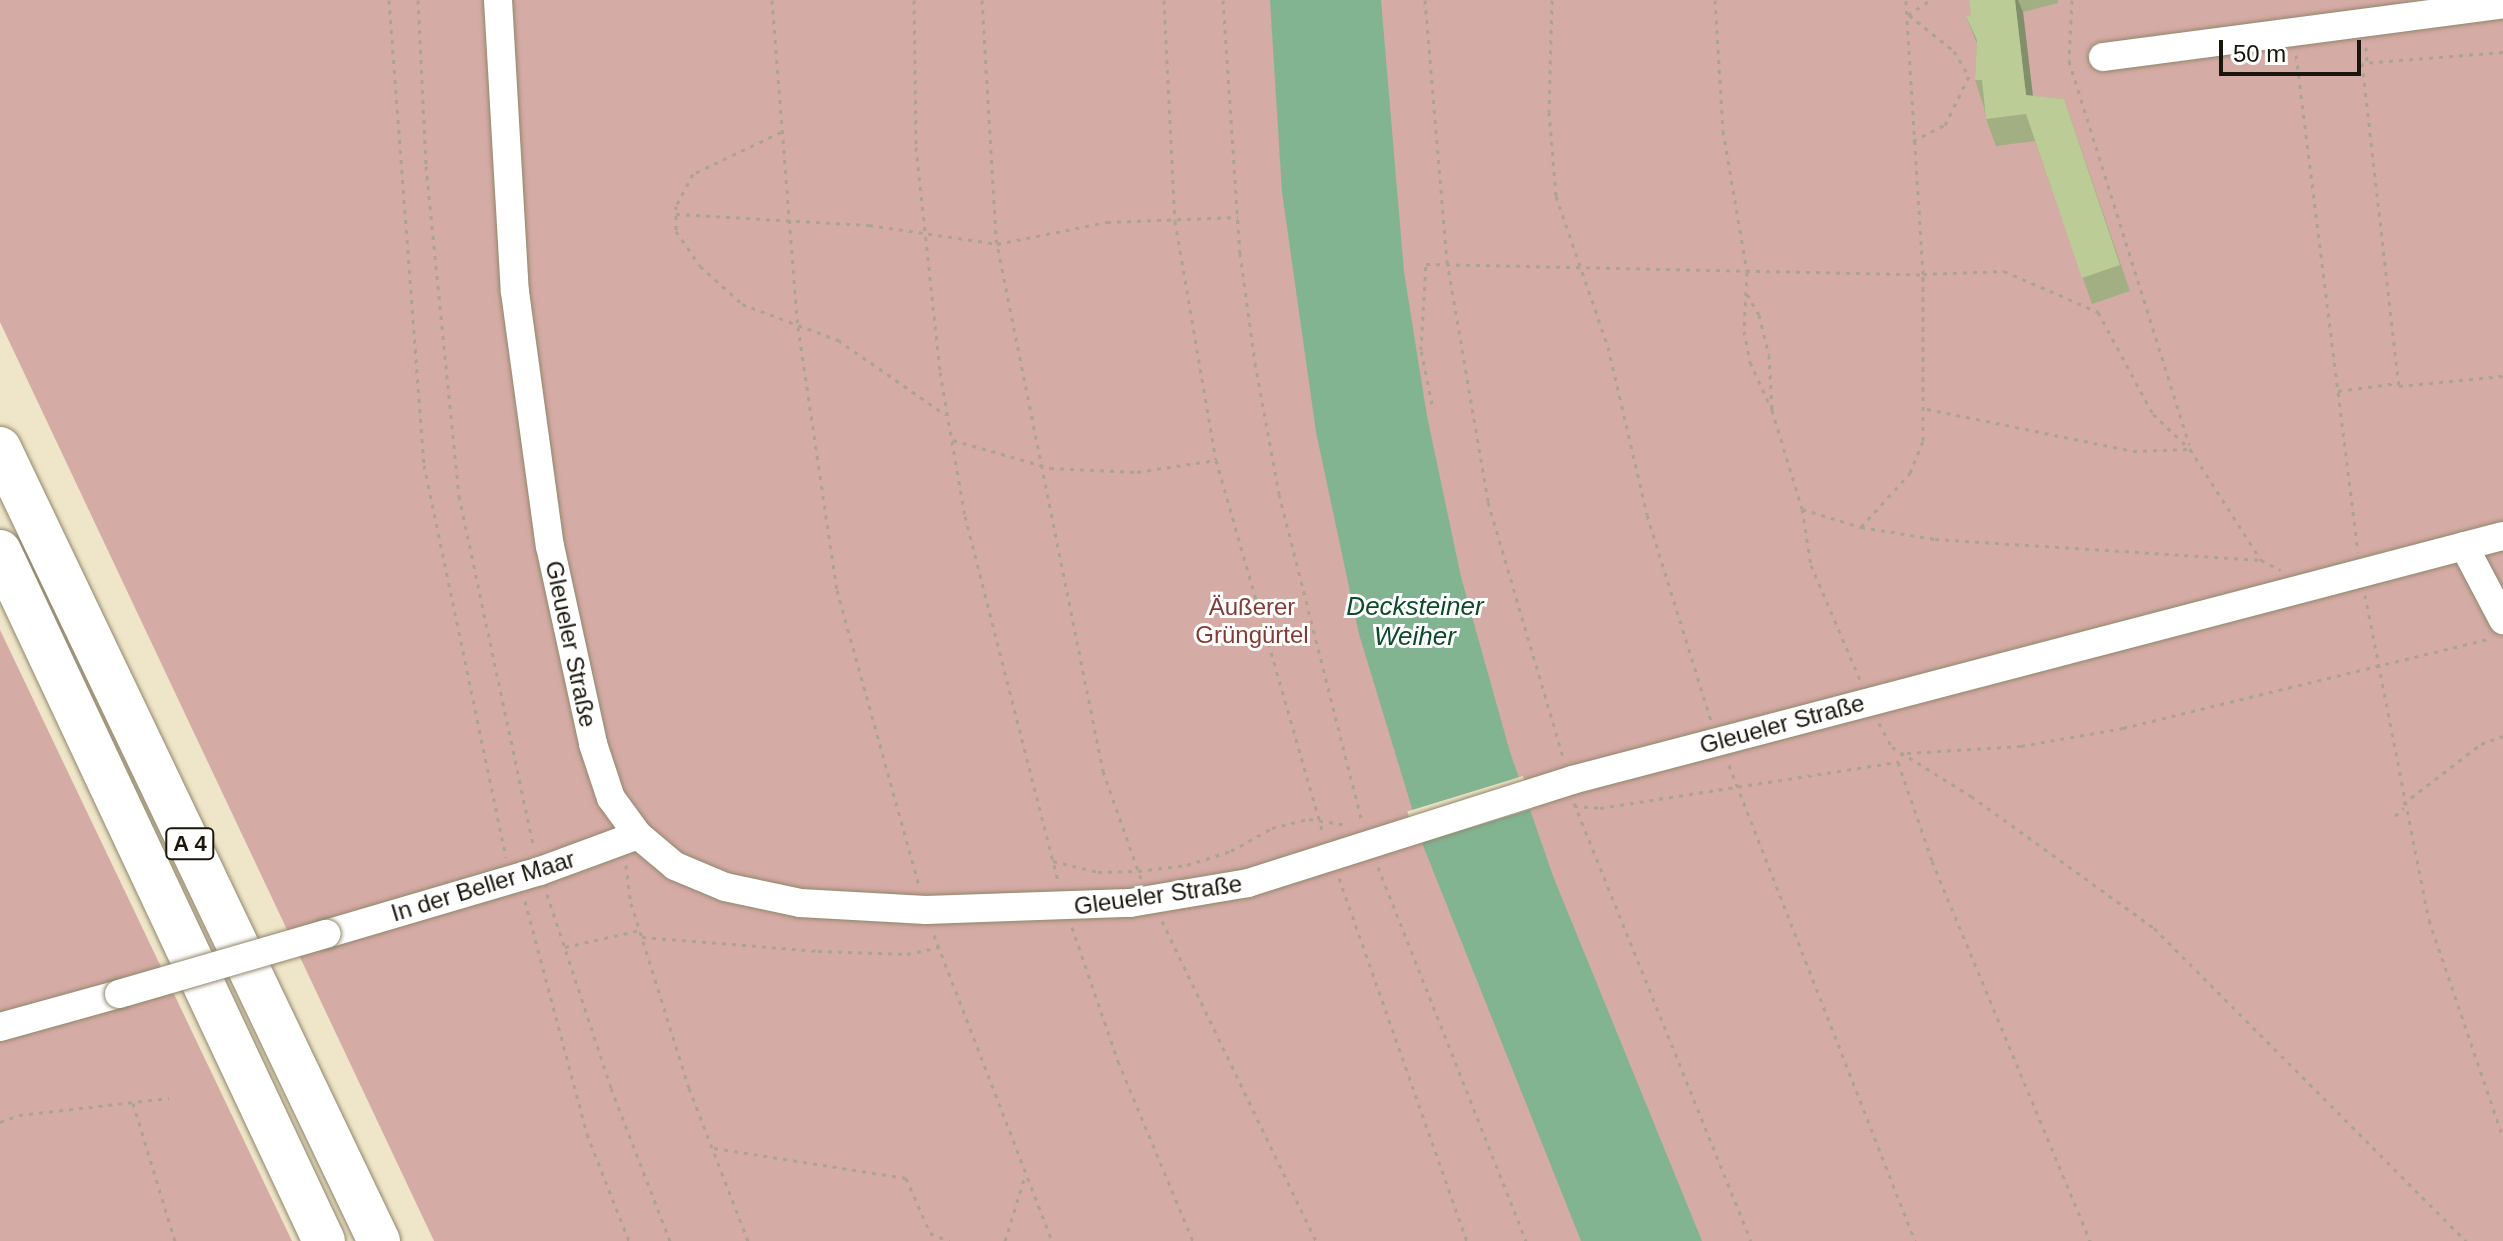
<!DOCTYPE html>
<meta charset="utf-8">
<style>
body{margin:0}
#map{position:relative;width:2503px;height:1241px;overflow:hidden;background:#efe5c8;font-family:Arial,sans-serif}
div>[style]{position:absolute}
.green>*{inset:0;background:#d5aba5}
.water>*{inset:0;background:#82b492}
.pier>*{inset:0;background:#efe5c8;transform-origin:0 0}
.path>*{height:3px;margin-top:-1.5px;transform-origin:0;background:repeating-linear-gradient(90deg,#aca48d 0 4px,transparent 0 10px)}
.roads{filter:drop-shadow(0 0 2px #90866c) drop-shadow(0 0 2px #90866c)}
.minor>*{height:28px;margin:-14px;padding:0 14px;transform-origin:14px;border-radius:14px;background:#fff}
.highway>*{height:42px;margin:-21px;padding:0 21px;transform-origin:21px;border-radius:21px;background:#fff}
.bridges{filter:drop-shadow(0 0 2px #90866c) drop-shadow(0 0 2px #90866c)}
.minor-bridge>*{height:28px;margin:-14px;padding:0 14px;transform-origin:14px;border-radius:14px;background:#fff}
.wall>*{inset:0;background:#a1af82}
.shaded-wall>*{inset:0;background:#838f6a}
.building>*{inset:0;background:#bbcc97}
span{translate:-50% -50%;white-space:nowrap;text-align:center;line-height:1.15;-webkit-text-stroke:6px #fff;paint-order:stroke}
.shield-label span{padding:2px 6px;background:#fff;border:2px solid;border-radius:6px;-webkit-text-stroke-width:0}
.shield-label{font-size:22px;color:#1a160c;font-weight:700}
.park-label{font-size:24px;color:#843b34}
.street-label{font-size:24px;color:#1a160c}
.water-label{font-size:26px;color:#0d4a2a;font-style:italic}
.scale{position:absolute;left:2219px;top:40px;width:142px;height:36px;box-sizing:border-box;border:4px solid #1a160c;border-top:0;padding-left:10px;font-size:24px;line-height:28px;white-space:nowrap;color:#1a160c;-webkit-text-stroke:6px #fff;paint-order:stroke}
</style>
<div id="map">
<div class="green">
<div style="clip-path:polygon(0 0,2503px 0,2503px 1241px,434px 1241px,0 322px)"></div>
<div style="clip-path:polygon(0 630px,292px 1241px,0 1241px)"></div>
</div>
<div class="water">
<div style="clip-path:polygon(1270px 0,1381px 0,1404px 272px,1427px 416px,1461px 577px,1510px 752px,1553px 876px,1702px 1241px,1581px 1241px,1424px 848px,1359px 634px,1316px 432px,1282px 192px)"></div>
</div>
<div class="pier">
<div style="left:1523px;top:776px;width:34px;height:121px;rotate:73deg"></div>
</div>
<div class="path">
<div style="left:389px;top:0;width:466px;rotate:85.7deg"></div>
<div style="left:424px;top:465px;width:401px;rotate:78.2deg"></div>
<div style="left:418px;top:0;width:166px;rotate:87.2deg"></div>
<div style="left:426px;top:166px;width:332px;rotate:84.3deg"></div>
<div style="left:459px;top:496px;width:360px;rotate:78deg"></div>
<div style="left:772px;top:0;width:328px;rotate:85.5deg"></div>
<div style="left:798px;top:327px;width:266px;rotate:81.6deg"></div>
<div style="left:837px;top:590px;width:306px;rotate:74.5deg"></div>
<div style="left:914px;top:0;width:147px;rotate:89.2deg"></div>
<div style="left:916px;top:147px;width:226px;rotate:83.9deg"></div>
<div style="left:940px;top:372px;width:146px;rotate:80.2deg"></div>
<div style="left:965px;top:516px;width:377px;rotate:75.7deg"></div>
<div style="left:982px;top:0;width:239px;rotate:86.6deg"></div>
<div style="left:996px;top:239px;width:543px;rotate:78.63deg"></div>
<div style="left:1103px;top:771px;width:114px;rotate:70.6deg"></div>
<div style="left:1164px;top:0;width:221px;rotate:87.2deg"></div>
<div style="left:1175px;top:221px;width:242px;rotate:80.3deg"></div>
<div style="left:1216px;top:460px;width:388px;rotate:74deg"></div>
<div style="left:1223px;top:0;width:254px;rotate:86.2deg"></div>
<div style="left:1240px;top:253px;width:111px;rotate:82.2deg"></div>
<div style="left:1255px;top:363px;width:133px;rotate:79.6deg"></div>
<div style="left:1279px;top:494px;width:338px;rotate:75.8deg"></div>
<div style="left:1425px;top:0;width:262px;rotate:85.2deg"></div>
<div style="left:1447px;top:261px;width:244px;rotate:80.3deg"></div>
<div style="left:1488px;top:502px;width:266px;rotate:73.6deg"></div>
<div style="left:1552px;top:0;width:112px;rotate:91.5deg"></div>
<div style="left:1549px;top:112px;width:84px;rotate:85.2deg"></div>
<div style="left:1556px;top:196px;width:160px;rotate:71deg"></div>
<div style="left:1608px;top:347px;width:172px;rotate:76.9deg"></div>
<div style="left:1647px;top:515px;width:216px;rotate:72.7deg"></div>
<div style="left:1715px;top:0;width:131px;rotate:86.5deg"></div>
<div style="left:1723px;top:131px;width:143px;rotate:80.3deg"></div>
<div style="left:1747px;top:272px;width:59px;rotate:92.9deg"></div>
<div style="left:1744px;top:331px;width:32px;rotate:79deg"></div>
<div style="left:1750px;top:362px;width:53px;rotate:65.4deg"></div>
<div style="left:1772px;top:410px;width:103px;rotate:73.1deg"></div>
<div style="left:1802px;top:509px;width:57px;rotate:80.9deg"></div>
<div style="left:1811px;top:565px;width:125px;rotate:66.9deg"></div>
<div style="left:2072px;top:0;width:61px;rotate:92.8deg"></div>
<div style="left:2069px;top:61px;width:402px;rotate:72.6deg"></div>
<div style="left:1908px;top:15px;width:27px;rotate:-34deg"></div>
<div style="left:1909px;top:15px;width:58px;rotate:38.7deg"></div>
<div style="left:1954px;top:51px;width:29px;rotate:59deg"></div>
<div style="left:2366px;top:47px;width:16px;rotate:86deg"></div>
<div style="left:2503px;top:52px;width:141px;rotate:175.5deg"></div>
<div style="left:2362px;top:63px;width:325px;rotate:83.5deg"></div>
<div style="left:2399px;top:386px;width:104px;rotate:-5.5deg"></div>
<div style="left:2296px;top:55px;width:501px;rotate:82.89deg"></div>
<div style="left:781px;top:132px;width:98px;rotate:154.5deg"></div>
<div style="left:693px;top:174px;width:36px;rotate:118deg"></div>
<div style="left:676px;top:206px;width:25px;rotate:90deg"></div>
<div style="left:676px;top:231px;width:42px;rotate:55.6deg"></div>
<div style="left:700px;top:266px;width:57px;rotate:42.1deg"></div>
<div style="left:742px;top:304px;width:103px;rotate:20.6deg"></div>
<div style="left:838px;top:340px;width:131px;rotate:34.8deg"></div>
<div style="left:1913px;top:141px;width:36px;rotate:-27deg"></div>
<div style="left:1945px;top:125px;width:55px;rotate:-63.9deg"></div>
<div style="left:676px;top:214px;width:193px;rotate:3.3deg"></div>
<div style="left:869px;top:225px;width:129px;rotate:8.4deg"></div>
<div style="left:997px;top:244px;width:112px;rotate:-11.3deg"></div>
<div style="left:1107px;top:222px;width:131px;rotate:-2.2deg"></div>
<div style="left:1747px;top:294px;width:24px;rotate:60deg"></div>
<div style="left:1759px;top:315px;width:41px;rotate:76deg"></div>
<div style="left:1769px;top:355px;width:55px;rotate:86.9deg"></div>
<div style="left:2338px;top:391px;width:60px;rotate:-7.7deg"></div>
<div style="left:1432px;top:404px;width:55px;rotate:-101.5deg"></div>
<div style="left:1421px;top:350px;width:86px;rotate:-86.7deg"></div>
<div style="left:1426px;top:264px;width:497px;rotate:1.2deg"></div>
<div style="left:1923px;top:274px;width:81px;rotate:-2.1deg"></div>
<div style="left:2004px;top:271px;width:103px;rotate:23.6deg"></div>
<div style="left:2098px;top:312px;width:116px;rotate:61.7deg"></div>
<div style="left:2153px;top:414px;width:51px;rotate:43.4deg"></div>
<div style="left:1927px;top:409px;width:210px;rotate:11.5deg"></div>
<div style="left:2133px;top:451px;width:57px;rotate:-2deg"></div>
<div style="left:2190px;top:449px;width:132px;rotate:57.4deg"></div>
<div style="left:953px;top:440px;width:101px;rotate:16.1deg"></div>
<div style="left:1050px;top:468px;width:87px;rotate:2.6deg"></div>
<div style="left:1137px;top:472px;width:80px;rotate:-8.6deg"></div>
<div style="left:1802px;top:509px;width:62px;rotate:17deg"></div>
<div style="left:1861px;top:527px;width:73px;rotate:-47.8deg"></div>
<div style="left:1910px;top:473px;width:35px;rotate:-68deg"></div>
<div style="left:1923px;top:441px;width:167px;rotate:-90deg"></div>
<div style="left:1923px;top:274px;width:275px;rotate:-93.6deg"></div>
<div style="left:1861px;top:527px;width:75px;rotate:9.2deg"></div>
<div style="left:1935px;top:539px;width:327px;rotate:3.7deg"></div>
<div style="left:2261px;top:560px;width:22px;rotate:27deg"></div>
<div style="left:2365px;top:595px;width:331px;rotate:78.9deg"></div>
<div style="left:2429px;top:920px;width:229px;rotate:71.2deg"></div>
<div style="left:1879px;top:723px;width:27px;rotate:62deg"></div>
<div style="left:1892px;top:747px;width:93px;rotate:31.8deg"></div>
<div style="left:1971px;top:796px;width:226px;rotate:35.8deg"></div>
<div style="left:2154px;top:928px;width:442px;rotate:45.1deg"></div>
<div style="left:1903px;top:752px;width:11px;rotate:117deg"></div>
<div style="left:1898px;top:762px;width:105px;rotate:71deg"></div>
<div style="left:1932px;top:861px;width:412px;rotate:67.4deg"></div>
<div style="left:1907px;top:753px;width:114px;rotate:-3.5deg"></div>
<div style="left:2021px;top:746px;width:104px;rotate:-10deg"></div>
<div style="left:2123px;top:728px;width:379px;rotate:-13.7deg"></div>
<div style="left:1729px;top:765px;width:511px;rotate:68.66deg"></div>
<div style="left:1574px;top:803px;width:472px;rotate:68deg"></div>
<div style="left:2403px;top:804px;width:98px;rotate:-37.6deg"></div>
<div style="left:2481px;top:744px;width:23px;rotate:-20deg"></div>
<div style="left:1574px;top:806px;width:26px;rotate:4deg"></div>
<div style="left:1600px;top:808px;width:302px;rotate:-8.8deg"></div>
<div style="left:2395px;top:816px;width:12px;rotate:-42deg"></div>
<div style="left:1053px;top:861px;width:46px;rotate:13.7deg"></div>
<div style="left:1098px;top:872px;width:40px;rotate:-1.4deg"></div>
<div style="left:1138px;top:871px;width:49px;rotate:-7deg"></div>
<div style="left:1187px;top:865px;width:46px;rotate:-17.7deg"></div>
<div style="left:1231px;top:851px;width:47px;rotate:-29.3deg"></div>
<div style="left:1272px;top:828px;width:38px;rotate:-14deg"></div>
<div style="left:1309px;top:819px;width:37px;rotate:9deg"></div>
<div style="left:626px;top:865px;width:38px;rotate:83deg"></div>
<div style="left:631px;top:903px;width:194px;rotate:72.6deg"></div>
<div style="left:689px;top:1088px;width:164px;rotate:68.9deg"></div>
<div style="left:1378px;top:867px;width:402px;rotate:68.4deg"></div>
<div style="left:1339px;top:878px;width:385px;rotate:70.6deg"></div>
<div style="left:547px;top:894px;width:204px;rotate:71.7deg"></div>
<div style="left:611px;top:1088px;width:164px;rotate:68.9deg"></div>
<div style="left:525px;top:901px;width:241px;rotate:75.1deg"></div>
<div style="left:587px;top:1134px;width:115px;rotate:68.6deg"></div>
<div style="left:1162px;top:921px;width:355px;rotate:64.3deg"></div>
<div style="left:1072px;top:927px;width:142px;rotate:71.1deg"></div>
<div style="left:1118px;top:1061px;width:195px;rotate:67.4deg"></div>
<div style="left:934px;top:935px;width:328px;rotate:68.9deg"></div>
<div style="left:642px;top:937px;width:177px;rotate:4.5deg"></div>
<div style="left:818px;top:951px;width:89px;rotate:1.9deg"></div>
<div style="left:907px;top:954px;width:33px;rotate:-12deg"></div>
<div style="left:565px;top:947px;width:77px;rotate:-12.8deg"></div>
<div style="left:133px;top:1103px;width:144px;rotate:73.1deg"></div>
<div style="left:0;top:1122px;width:20px;rotate:-20deg"></div>
<div style="left:19px;top:1115px;width:151px;rotate:-6.5deg"></div>
<div style="left:714px;top:1148px;width:194px;rotate:8.9deg"></div>
<div style="left:906px;top:1178px;width:60px;rotate:66.4deg"></div>
<div style="left:930px;top:1233px;width:21px;rotate:23deg"></div>
<div style="left:1005px;top:1241px;width:68px;rotate:-72.9deg"></div>
</div>
<div class="roads">
<div class="minor">
<div style="left:498px;top:0;width:292px;rotate:86.7deg"></div>
<div style="left:515px;top:292px;width:256px;rotate:82.2deg"></div>
<div style="left:550px;top:546px;width:203px;rotate:77.7deg"></div>
<div style="left:593px;top:744px;width:57px;rotate:71.6deg"></div>
<div style="left:611px;top:798px;width:46px;rotate:53.9deg"></div>
<div style="left:638px;top:835px;width:48px;rotate:40deg"></div>
<div style="left:675px;top:866px;width:54px;rotate:22.8deg"></div>
<div style="left:725px;top:887px;width:77px;rotate:12deg"></div>
<div style="left:800px;top:903px;width:126px;rotate:3.2deg"></div>
<div style="left:926px;top:910px;width:204px;rotate:-2deg"></div>
<div style="left:1130px;top:903px;width:120px;rotate:-9.6deg"></div>
<div style="left:1248px;top:883px;width:340px;rotate:-17.6deg"></div>
<div style="left:1572px;top:780px;width:962px;rotate:-14.69deg"></div>
<div style="left:2103px;top:57px;width:403px;rotate:-7.5deg"></div>
<div style="left:2464px;top:546px;width:84px;rotate:62.2deg"></div>
<div style="left:326px;top:934px;width:223px;rotate:-16.4deg"></div>
<div style="left:540px;top:871px;width:104px;rotate:-20.2deg"></div>
<div style="left:0;top:1027px;width:123px;rotate:-15.5deg"></div>
</div>
<div class="highway">
<div style="left:0;top:448px;width:879px;rotate:64.46deg"></div>
<div style="left:0;top:551px;width:762px;rotate:64.85deg"></div>
</div>
</div>
<div class="bridges">
<div class="minor-bridge">
<div style="left:119px;top:994px;width:216px;rotate:-16.2deg"></div>
</div>
</div>
<div class="wall">
<div style="clip-path:polygon(1969px 0,2058px 0,2058px 3px,2023px 12px,2033px 96px,2064px 99px,2130px 291px,2092px 304px,2035px 141px,1996px 146px,1986px 119px,1984px 107px,1975px 80px,1977px 44px,1966px 16px,1971px 16px)"></div>
</div>
<div class="shaded-wall">
<div style="clip-path:polygon(2015px 0,2018px 0,2023px 12px,2036px 122px,2026px 95px)"></div>
</div>
<div class="building">
<div style="clip-path:polygon(1969px 0,2015px 0,2026px 95px,2064px 99px,2120px 265px,2082px 278px,2026px 114px,1986px 119px,1982px 80px,1975px 80px,1977px 40px,1966px 16px,1971px 16px)"></div>
</div>
<div class="shield-label">
<span style="left:190px;top:844px">A 4</span>
</div>
<div class="park-label">
<span style="left:1252px;top:621px">Äußerer<br>Grüngürtel</span>
</div>
<div class="street-label">
<span style="left:571px;top:644px;rotate:78deg">Gleueler Straße</span>
<span style="left:1782px;top:724px;rotate:-15deg">Gleueler Straße</span>
<span style="left:483px;top:886px;rotate:-17deg">In der Beller Maar</span>
<span style="left:1158px;top:895px;rotate:-8deg">Gleueler Straße</span>
</div>
<div class="water-label">
<span style="left:1415px;top:622px">Decksteiner<br>Weiher</span>
</div>
<div class="scale">50 m</div>
</div>
